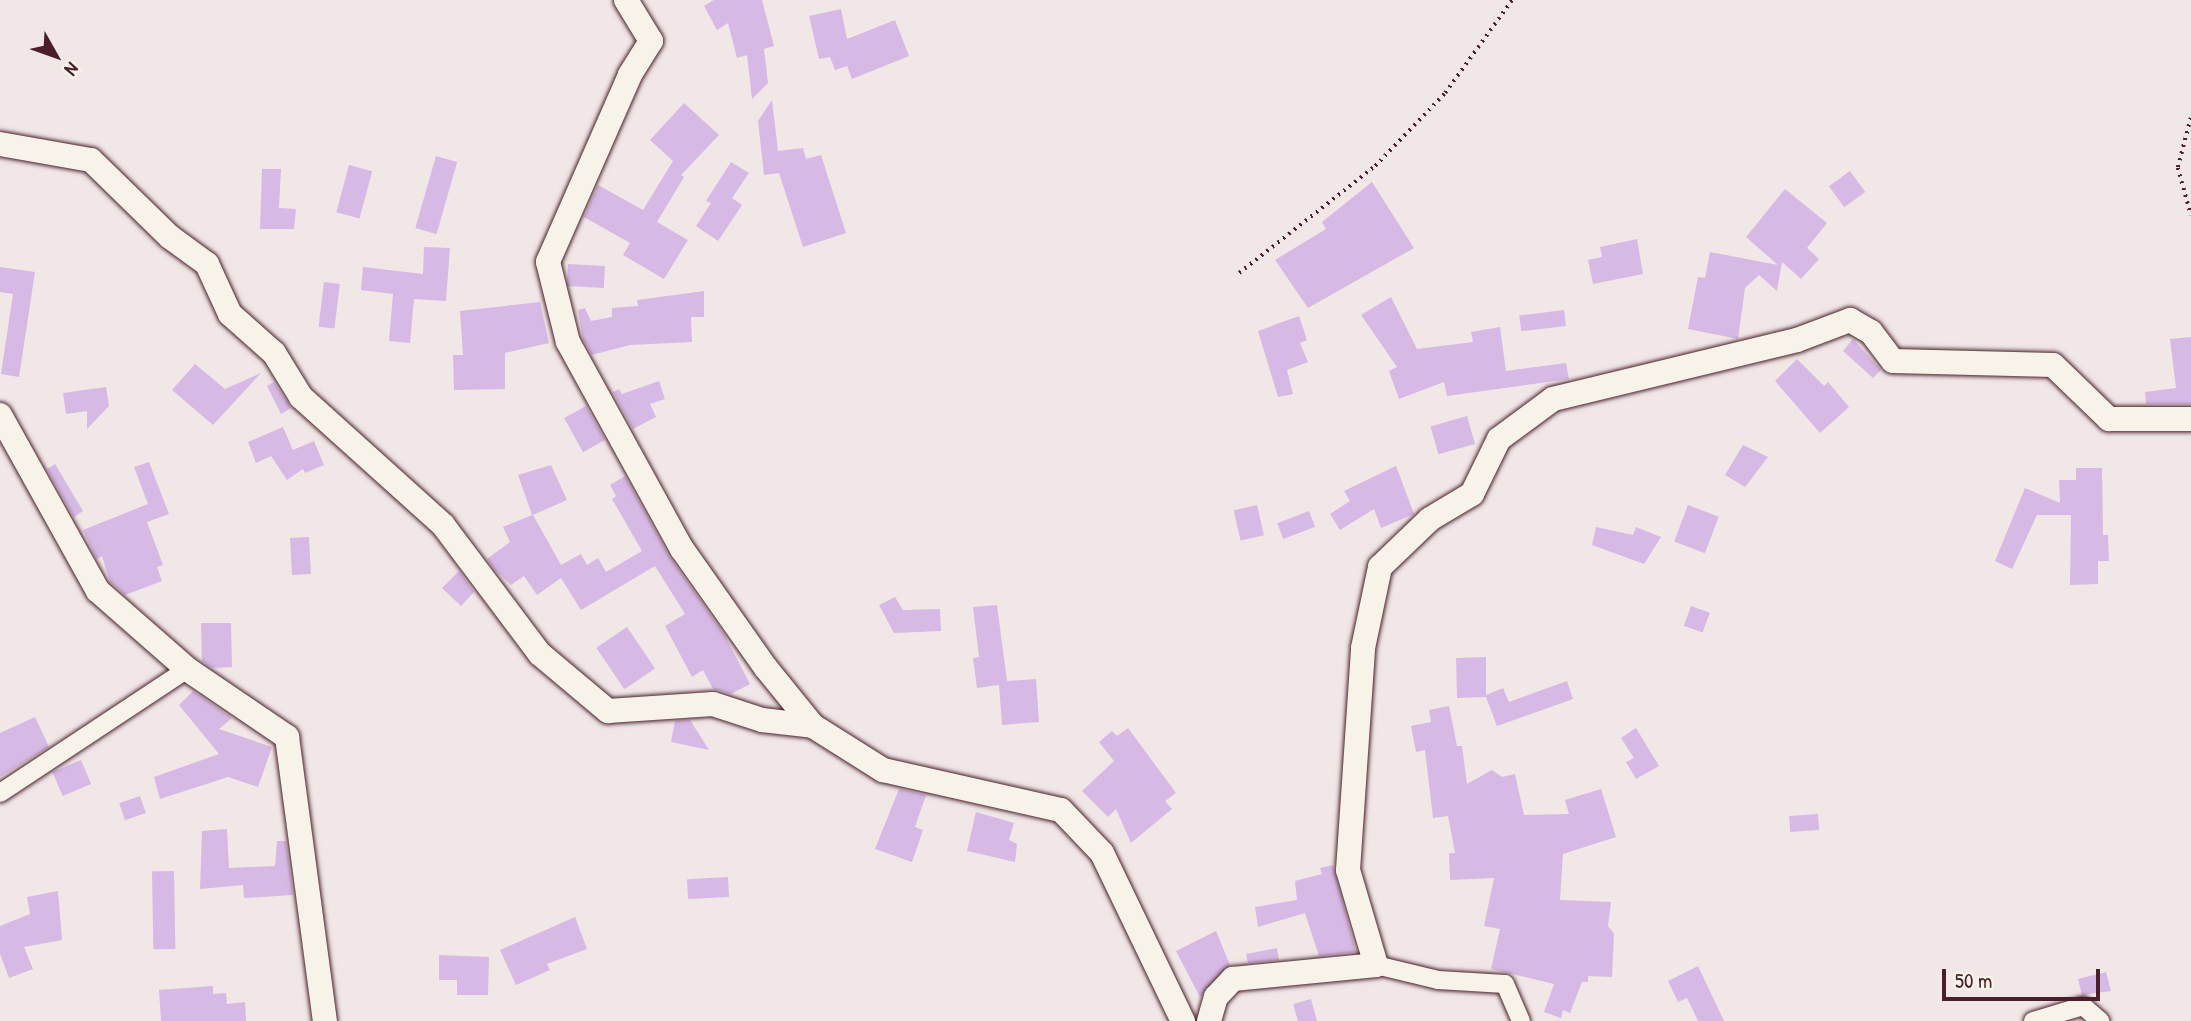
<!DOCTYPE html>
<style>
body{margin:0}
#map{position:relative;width:2191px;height:1021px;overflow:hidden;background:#f1e7e7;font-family:"Patrick Hand",sans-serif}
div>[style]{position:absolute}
.building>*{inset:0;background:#d7b9e5;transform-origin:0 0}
.path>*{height:3.5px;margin-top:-1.75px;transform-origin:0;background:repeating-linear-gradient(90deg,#4a1f2b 0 2px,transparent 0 7px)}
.roads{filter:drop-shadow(0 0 2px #4a1f2b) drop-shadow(0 0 2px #4a1f2b)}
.street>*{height:18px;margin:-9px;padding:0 9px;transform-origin:9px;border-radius:9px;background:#f7f3e8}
.secondary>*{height:24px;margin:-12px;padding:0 12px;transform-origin:12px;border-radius:12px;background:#f7f3e8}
span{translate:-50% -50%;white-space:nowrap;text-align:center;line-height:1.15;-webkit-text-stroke:5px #f7f3e8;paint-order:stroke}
.north{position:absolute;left:21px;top:21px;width:70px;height:70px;-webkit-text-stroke:5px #f7f3e8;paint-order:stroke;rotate:130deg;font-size:19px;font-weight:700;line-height:28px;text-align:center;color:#4a1f2b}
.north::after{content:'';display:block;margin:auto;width:24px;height:32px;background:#4a1f2b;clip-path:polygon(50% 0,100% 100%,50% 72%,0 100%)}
.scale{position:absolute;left:1942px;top:969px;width:158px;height:32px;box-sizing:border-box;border:4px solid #4a1f2b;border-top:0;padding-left:9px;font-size:21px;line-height:24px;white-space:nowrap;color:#4a1f2b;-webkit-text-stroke:5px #f7f3e8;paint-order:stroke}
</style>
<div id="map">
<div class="building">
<div style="clip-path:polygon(714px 0,762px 0,774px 46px,764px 49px,768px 83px,752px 99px,747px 55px,737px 58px,728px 23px,717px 30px,704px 6px)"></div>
<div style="clip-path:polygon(841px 9px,847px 39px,895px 20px,909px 56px,852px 79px,847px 66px,835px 70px,830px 57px,819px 59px,809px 16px)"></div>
<div style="clip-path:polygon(772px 100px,778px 151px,803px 148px,806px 159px,821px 155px,846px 233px,803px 247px,779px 173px,764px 175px,758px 121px)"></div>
<div style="clip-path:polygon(684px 103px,719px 135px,681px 175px,684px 177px,657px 222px,688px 240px,664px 279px,623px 255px,630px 243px,584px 217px,598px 185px,643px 210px,673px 161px,650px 140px)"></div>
<div style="left:436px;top:156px;width:22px;height:75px;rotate:16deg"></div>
<div style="clip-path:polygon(731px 162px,749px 173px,732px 198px,742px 205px,718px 241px,696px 226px,711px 203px,706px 201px)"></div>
<div style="left:349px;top:165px;width:24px;height:49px;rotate:15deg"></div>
<div style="clip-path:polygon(262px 169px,281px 169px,279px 208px,296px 209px,294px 229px,260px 229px)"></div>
<div style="left:1850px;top:171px;width:26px;height:26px;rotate:54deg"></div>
<div style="clip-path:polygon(1372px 182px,1414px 248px,1308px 308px,1275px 260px,1326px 229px,1322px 222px)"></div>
<div style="clip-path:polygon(1785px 189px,1827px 223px,1807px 248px,1819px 259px,1801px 279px,1782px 262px,1777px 291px,1759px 275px,1745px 288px,1738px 339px,1688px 329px,1698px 277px,1705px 278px,1710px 252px,1778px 265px,1746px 237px)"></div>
<div style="clip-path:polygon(1637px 239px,1643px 274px,1593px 284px,1588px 260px,1602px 257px,1600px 247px)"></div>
<div style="clip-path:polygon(424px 247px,450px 248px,446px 301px,414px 299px,410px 343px,389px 341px,393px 294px,361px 290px,363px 267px,423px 274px)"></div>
<div style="left:568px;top:264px;width:37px;height:22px;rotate:3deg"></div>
<div style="clip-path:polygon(0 267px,35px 272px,19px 377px,1px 374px,13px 294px,0 292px)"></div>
<div style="left:324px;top:282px;width:16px;height:45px;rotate:7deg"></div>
<div style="clip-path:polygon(704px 291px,704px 317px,691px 317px,692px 342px,630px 345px,592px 355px,583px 339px,578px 310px,585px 308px,591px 321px,612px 317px,612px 308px,638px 306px,637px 300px)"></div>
<div style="clip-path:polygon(1391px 297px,1417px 349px,1473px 342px,1471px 332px,1500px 327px,1506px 371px,1566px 363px,1569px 379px,1447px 396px,1444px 382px,1399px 399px,1389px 371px,1397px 367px,1361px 315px)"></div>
<div style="clip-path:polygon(540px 302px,549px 343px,505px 353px,505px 389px,454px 390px,453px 355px,463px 355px,460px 311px)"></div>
<div style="left:1564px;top:310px;width:16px;height:45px;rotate:83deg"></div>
<div style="clip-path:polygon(1299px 316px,1307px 340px,1300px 343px,1308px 362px,1287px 370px,1293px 394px,1278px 397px,1258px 331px)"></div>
<div style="clip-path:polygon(2191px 337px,2191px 404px,2146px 404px,2145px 392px,2176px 388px,2170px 339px)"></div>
<div style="clip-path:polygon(1853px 339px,1881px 370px,1873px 378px,1843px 351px)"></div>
<div style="clip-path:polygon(1797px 359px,1824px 386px,1828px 382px,1849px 407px,1820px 433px,1775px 381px)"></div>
<div style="clip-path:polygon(195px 364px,225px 389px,261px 373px,213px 425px,172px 390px)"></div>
<div style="clip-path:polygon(659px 381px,665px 399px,650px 404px,656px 417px,633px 429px,613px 392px,619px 389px,622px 394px)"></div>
<div style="clip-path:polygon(274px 382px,291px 408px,281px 414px,267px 386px)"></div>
<div style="clip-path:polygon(106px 387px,109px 406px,87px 429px,87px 411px,66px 414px,63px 393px)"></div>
<div style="left:586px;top:406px;width:39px;height:25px;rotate:61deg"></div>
<div style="left:1467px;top:416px;width:29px;height:38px;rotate:74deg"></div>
<div style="clip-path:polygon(283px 427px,293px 450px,314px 441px,324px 465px,305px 473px,303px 469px,287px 480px,271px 456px,256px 463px,248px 442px)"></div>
<div style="clip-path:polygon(1743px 445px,1768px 457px,1745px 487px,1725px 475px)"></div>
<div style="clip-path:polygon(149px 462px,169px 514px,147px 522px,163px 565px,157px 567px,162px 581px,125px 595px,110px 582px,102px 556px,97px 559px,83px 530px,148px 504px,134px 467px)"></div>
<div style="clip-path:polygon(55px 464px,83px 511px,74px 517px,47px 469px)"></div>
<div style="clip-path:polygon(551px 465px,567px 500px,533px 515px,561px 565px,581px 554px,587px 565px,598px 558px,606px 572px,642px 551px,612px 499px,616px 496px,610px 485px,625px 476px,669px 556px,724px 634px,750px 684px,731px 694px,713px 689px,703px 670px,692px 677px,665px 626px,685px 614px,655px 566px,581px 610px,561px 578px,537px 595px,524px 576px,511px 585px,495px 570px,487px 559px,510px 542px,503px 527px,532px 515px,518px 475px)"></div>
<div style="clip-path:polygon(1396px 466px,1414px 514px,1381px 528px,1374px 509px,1340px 530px,1330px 514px,1350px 501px,1344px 491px)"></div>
<div style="clip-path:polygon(2076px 468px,2102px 468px,2103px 535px,2108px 535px,2109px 561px,2098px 561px,2098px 584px,2070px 585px,2071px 515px,2037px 515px,2012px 569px,1995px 561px,2025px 488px,2060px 503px,2059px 480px,2076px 480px)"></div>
<div style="left:1257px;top:505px;width:31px;height:24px;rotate:77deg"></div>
<div style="left:1688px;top:505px;width:33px;height:39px;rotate:21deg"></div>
<div style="left:1309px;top:511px;width:17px;height:34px;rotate:69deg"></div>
<div style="clip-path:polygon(1596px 527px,1633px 535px,1636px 527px,1661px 537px,1644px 564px,1592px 545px)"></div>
<div style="left:309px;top:537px;width:37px;height:19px;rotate:87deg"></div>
<div style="clip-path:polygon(459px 571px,474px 592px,461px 606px,442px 588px)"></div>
<div style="clip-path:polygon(895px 597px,903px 610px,940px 609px,941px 631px,894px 633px,879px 605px)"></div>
<div style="clip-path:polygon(997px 605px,1007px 681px,1036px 679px,1039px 722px,1002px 725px,999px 685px,977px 688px,973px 658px,979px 657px,973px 607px)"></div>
<div style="left:1691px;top:606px;width:20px;height:21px;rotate:20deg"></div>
<div style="clip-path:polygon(201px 623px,231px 623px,232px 667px,212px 668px,202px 661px)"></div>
<div style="left:627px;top:627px;width:50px;height:37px;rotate:56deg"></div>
<div style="clip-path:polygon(1486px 657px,1486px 695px,1503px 688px,1509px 702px,1567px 681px,1573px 699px,1497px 726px,1486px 697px,1457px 698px,1456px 658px)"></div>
<div style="clip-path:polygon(193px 691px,232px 718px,219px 729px,272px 747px,258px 787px,228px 777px,160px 799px,154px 777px,219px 754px,179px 705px)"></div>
<div style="clip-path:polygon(1449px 706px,1457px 746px,1462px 746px,1467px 784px,1492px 770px,1502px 777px,1515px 774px,1524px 815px,1569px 814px,1565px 800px,1601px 789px,1616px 837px,1563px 854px,1560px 900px,1611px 902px,1608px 926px,1614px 934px,1612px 977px,1588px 976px,1588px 982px,1582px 982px,1570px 1013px,1563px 1010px,1561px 1018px,1544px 1012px,1554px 984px,1491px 969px,1500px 929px,1484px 926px,1494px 878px,1450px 880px,1449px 853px,1455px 853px,1448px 816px,1433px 818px,1425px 750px,1416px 752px,1411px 726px,1431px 722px,1429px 710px)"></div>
<div style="clip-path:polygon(35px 717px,49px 747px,0 777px,0 733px)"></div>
<div style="clip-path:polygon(690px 720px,709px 750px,671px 742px,675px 721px)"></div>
<div style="clip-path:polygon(1128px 728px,1176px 793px,1165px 801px,1172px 809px,1131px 843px,1116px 809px,1108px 817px,1082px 791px,1114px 761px,1099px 742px,1112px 731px,1117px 736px)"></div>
<div style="clip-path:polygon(1636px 728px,1659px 766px,1636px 779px,1626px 762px,1634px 758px,1621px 738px)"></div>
<div style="left:81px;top:760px;width:26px;height:31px;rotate:67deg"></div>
<div style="clip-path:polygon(899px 789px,926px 795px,915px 827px,923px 830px,912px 862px,875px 849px)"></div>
<div style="left:140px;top:796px;width:18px;height:22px;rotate:71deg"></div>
<div style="clip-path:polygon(976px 812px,1014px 823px,1009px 840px,1017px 844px,1015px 862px,967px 851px)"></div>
<div style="left:1818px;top:814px;width:16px;height:29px;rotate:86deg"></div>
<div style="clip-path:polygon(227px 829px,229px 868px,275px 866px,277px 841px,286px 841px,293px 895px,244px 898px,243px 885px,200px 889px,202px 831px)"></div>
<div style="clip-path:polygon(1333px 865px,1356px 952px,1319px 956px,1305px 913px,1258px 927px,1255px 907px,1297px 900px,1295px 881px,1322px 874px,1320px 868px)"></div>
<div style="left:174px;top:871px;width:78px;height:22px;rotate:89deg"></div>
<div style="left:728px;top:877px;width:20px;height:41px;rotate:87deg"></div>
<div style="clip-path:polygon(58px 891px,62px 940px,24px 947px,33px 969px,9px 978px,0 954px,0 926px,30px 914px,27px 897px)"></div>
<div style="clip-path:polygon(575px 917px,587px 949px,547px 964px,550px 970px,516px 985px,500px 950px)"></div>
<div style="clip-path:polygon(1216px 931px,1230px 965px,1200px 997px,1176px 951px)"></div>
<div style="clip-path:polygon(1277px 948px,1279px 960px,1248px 963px,1246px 954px)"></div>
<div style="clip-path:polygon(439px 955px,489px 957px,488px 995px,457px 995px,457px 980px,439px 980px)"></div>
<div style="clip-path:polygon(1698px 966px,1724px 1021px,1698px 1021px,1687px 998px,1678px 1002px,1668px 981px)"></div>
<div style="clip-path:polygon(2106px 972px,2111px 991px,2082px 995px,2078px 979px)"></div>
<div style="clip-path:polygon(213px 986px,213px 994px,226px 993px,227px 1004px,245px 1002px,246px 1021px,161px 1021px,159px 990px)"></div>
<div style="clip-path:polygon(1311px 999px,1317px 1021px,1298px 1021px,1293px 1004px)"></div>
</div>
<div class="path">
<div style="left:2191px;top:118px;width:52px;rotate:104.6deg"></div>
<div style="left:2178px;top:168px;width:49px;rotate:74.5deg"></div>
<div style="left:1239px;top:273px;width:173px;rotate:-38.2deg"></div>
<div style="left:1375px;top:166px;width:101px;rotate:-46.2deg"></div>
<div style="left:1445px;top:93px;width:115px;rotate:-54.2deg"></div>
</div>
<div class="roads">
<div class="street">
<div style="left:0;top:793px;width:224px;rotate:-33.5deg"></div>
<div style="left:1376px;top:965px;width:64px;rotate:13.6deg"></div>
<div style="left:1438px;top:980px;width:67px;rotate:3.4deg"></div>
<div style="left:1505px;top:984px;width:40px;rotate:66.6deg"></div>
<div style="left:2033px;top:1021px;width:52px;rotate:-16.7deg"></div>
<div style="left:2083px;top:1006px;width:23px;rotate:41deg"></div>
</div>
<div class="secondary">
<div style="left:626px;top:0;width:48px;rotate:58.6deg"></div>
<div style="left:651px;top:41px;width:40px;rotate:122deg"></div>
<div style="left:630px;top:75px;width:204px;rotate:113.7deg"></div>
<div style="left:548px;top:262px;width:82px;rotate:76deg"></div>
<div style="left:568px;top:342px;width:236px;rotate:61.2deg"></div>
<div style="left:682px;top:549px;width:146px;rotate:54.8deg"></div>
<div style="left:766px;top:668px;width:75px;rotate:51deg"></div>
<div style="left:813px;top:726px;width:83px;rotate:32.2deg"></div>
<div style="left:883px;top:770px;width:182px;rotate:12.7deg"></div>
<div style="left:1061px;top:810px;width:59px;rotate:46.4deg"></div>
<div style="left:1102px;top:853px;width:187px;rotate:64.3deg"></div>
<div style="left:0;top:144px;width:92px;rotate:10deg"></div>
<div style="left:91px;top:160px;width:110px;rotate:44.3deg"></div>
<div style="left:170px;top:237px;width:46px;rotate:36.1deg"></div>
<div style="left:207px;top:264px;width:55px;rotate:65.3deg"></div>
<div style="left:230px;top:314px;width:59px;rotate:41.6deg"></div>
<div style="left:274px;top:353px;width:52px;rotate:58.5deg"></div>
<div style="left:301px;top:397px;width:191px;rotate:42deg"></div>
<div style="left:443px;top:525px;width:161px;rotate:53.1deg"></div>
<div style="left:540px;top:654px;width:89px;rotate:40deg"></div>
<div style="left:608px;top:711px;width:105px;rotate:-3.8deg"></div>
<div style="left:713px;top:704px;width:52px;rotate:18.1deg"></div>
<div style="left:762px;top:720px;width:51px;rotate:6.7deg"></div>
<div style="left:0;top:415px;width:201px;rotate:60.9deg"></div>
<div style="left:98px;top:591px;width:118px;rotate:41.2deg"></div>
<div style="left:187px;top:669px;width:121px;rotate:34.2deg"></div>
<div style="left:287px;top:737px;width:287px;rotate:82.4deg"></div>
<div style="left:1209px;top:1021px;width:25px;rotate:-74deg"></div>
<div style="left:1216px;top:997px;width:25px;rotate:-47deg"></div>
<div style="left:1233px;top:979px;width:144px;rotate:-5.6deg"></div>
<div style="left:1376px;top:965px;width:99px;rotate:-106.4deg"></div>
<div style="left:1348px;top:870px;width:223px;rotate:-86.1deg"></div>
<div style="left:1363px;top:648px;width:83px;rotate:-78.1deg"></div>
<div style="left:1380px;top:567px;width:69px;rotate:-43.8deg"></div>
<div style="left:1430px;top:519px;width:49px;rotate:-30.8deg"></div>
<div style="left:1472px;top:494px;width:61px;rotate:-63.9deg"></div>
<div style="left:1499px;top:439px;width:67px;rotate:-36.5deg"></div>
<div style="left:1553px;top:399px;width:251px;rotate:-13.6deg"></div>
<div style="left:1797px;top:340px;width:57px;rotate:-20.7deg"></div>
<div style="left:1850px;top:320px;width:24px;rotate:30deg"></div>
<div style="left:1871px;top:332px;width:36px;rotate:53deg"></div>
<div style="left:1893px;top:361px;width:160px;rotate:1.4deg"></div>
<div style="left:2053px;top:365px;width:78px;rotate:44deg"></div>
<div style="left:2109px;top:419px;width:82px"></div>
</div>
</div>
<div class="north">N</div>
<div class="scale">50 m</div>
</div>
